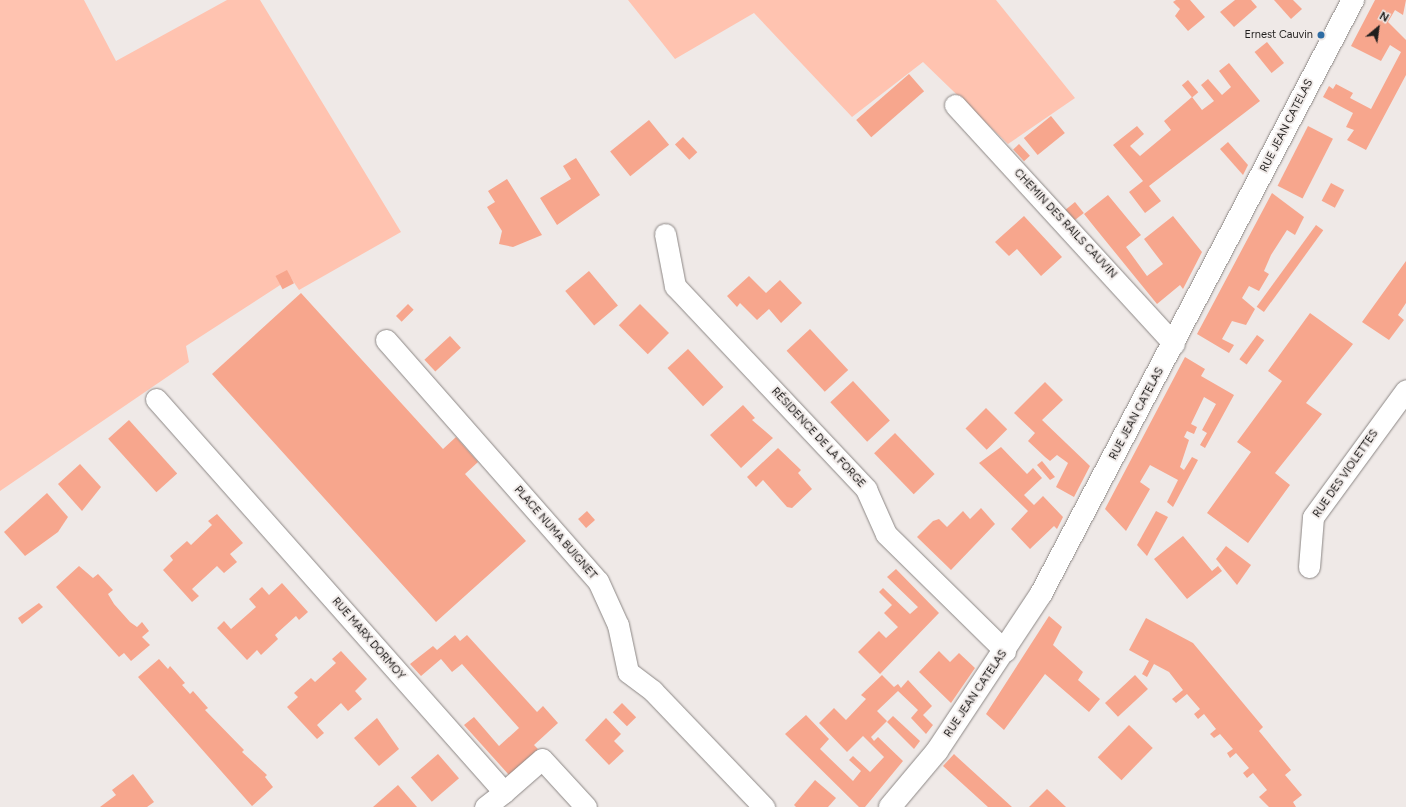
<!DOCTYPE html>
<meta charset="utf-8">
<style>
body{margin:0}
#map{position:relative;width:1406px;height:807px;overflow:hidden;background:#efe9e7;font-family:Figtree,sans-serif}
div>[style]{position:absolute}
.green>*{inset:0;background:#ffc3b0}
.building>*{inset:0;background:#f7a68d;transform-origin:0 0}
.roads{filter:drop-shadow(0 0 1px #8c8785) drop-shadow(0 0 1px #8c8785)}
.minor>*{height:21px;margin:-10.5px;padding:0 10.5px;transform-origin:10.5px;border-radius:10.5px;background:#fff}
.tertiary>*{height:22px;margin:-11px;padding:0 11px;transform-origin:11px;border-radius:11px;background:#fff}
.dots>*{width:11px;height:11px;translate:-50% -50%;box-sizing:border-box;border:2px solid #efe9e7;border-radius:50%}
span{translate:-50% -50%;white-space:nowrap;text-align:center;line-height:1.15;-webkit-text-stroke:3.5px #efe9e7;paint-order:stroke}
.poi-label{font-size:11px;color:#211f1e}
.right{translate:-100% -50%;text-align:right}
.street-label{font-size:11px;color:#211f1e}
.north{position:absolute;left:1358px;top:8px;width:40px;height:40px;-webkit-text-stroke:3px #efe9e7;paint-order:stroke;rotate:29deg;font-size:11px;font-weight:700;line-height:16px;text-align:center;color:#211f1e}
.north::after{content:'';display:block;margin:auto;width:14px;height:18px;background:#211f1e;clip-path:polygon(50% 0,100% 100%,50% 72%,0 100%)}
</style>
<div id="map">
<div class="green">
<div style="clip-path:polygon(0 0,84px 0,116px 61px,227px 0,260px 0,401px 232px,299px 290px,291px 278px,186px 346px,189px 362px,0 491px)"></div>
<div style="clip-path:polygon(628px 0,996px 0,1075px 98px,1008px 144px,923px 62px,852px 117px,754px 13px,675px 59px)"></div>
</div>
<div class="building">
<div style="clip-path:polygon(1176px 0,1190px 0,1205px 17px,1188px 31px,1175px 16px,1180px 9px,1173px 2px)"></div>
<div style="clip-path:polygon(1235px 0,1251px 0,1257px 7px,1234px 27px,1220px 12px)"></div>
<div style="clip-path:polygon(1274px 0,1293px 0,1302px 9px,1291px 19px)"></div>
<div style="clip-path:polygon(1375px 0,1406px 0,1403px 15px,1395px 10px,1388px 22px,1406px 40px,1406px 75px,1366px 150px,1347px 140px,1354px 130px,1346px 127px,1353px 113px,1323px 97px,1329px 86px,1333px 89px,1336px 84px,1353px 93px,1350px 98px,1371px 109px,1401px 52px,1390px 45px,1381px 61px,1351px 46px)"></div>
<div style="left:1267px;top:42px;width:27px;height:16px;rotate:51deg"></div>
<div style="clip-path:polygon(1229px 63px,1260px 101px,1149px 186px,1161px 201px,1145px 213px,1129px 192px,1143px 181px,1113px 145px,1137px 126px,1144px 134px,1130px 146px,1140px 156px,1171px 130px,1164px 121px,1192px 97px,1202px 110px,1214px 101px,1201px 85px,1208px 79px,1222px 95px,1231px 87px,1219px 71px)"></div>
<div style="left:909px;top:74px;width:23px;height:70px;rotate:49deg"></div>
<div style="left:1188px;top:80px;width:16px;height:8px;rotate:50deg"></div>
<div style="left:1051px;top:116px;width:22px;height:35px;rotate:51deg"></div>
<div style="left:649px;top:120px;width:32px;height:50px;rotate:51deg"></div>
<div style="left:1308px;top:126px;width:28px;height:67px;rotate:27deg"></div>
<div style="left:683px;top:137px;width:21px;height:11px;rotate:47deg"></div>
<div style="clip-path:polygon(1228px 142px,1248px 165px,1243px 175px,1220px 149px)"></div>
<div style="left:1019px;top:144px;width:16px;height:8px;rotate:47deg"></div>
<div style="clip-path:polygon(576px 158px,600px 195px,557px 225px,540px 198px,571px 179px,563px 166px)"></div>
<div style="clip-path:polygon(507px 179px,542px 235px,513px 247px,499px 244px,502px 231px,487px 207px,495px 202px,488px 191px)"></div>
<div style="left:1331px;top:183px;width:15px;height:20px;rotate:28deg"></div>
<div style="clip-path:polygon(1272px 193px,1304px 217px,1295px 235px,1287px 230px,1271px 255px,1264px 271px,1269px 274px,1259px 291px,1249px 286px,1242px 298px,1255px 309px,1246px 325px,1232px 321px,1222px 339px,1234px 345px,1229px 353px,1197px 334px)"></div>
<div style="clip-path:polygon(1108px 195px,1141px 235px,1126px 247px,1147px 276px,1163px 264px,1144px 239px,1173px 216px,1202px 252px,1183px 289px,1180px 285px,1157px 304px,1096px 229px,1084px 214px)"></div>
<div style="left:1075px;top:202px;width:14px;height:13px;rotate:51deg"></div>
<div style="clip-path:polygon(1024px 216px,1062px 257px,1041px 276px,1017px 249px,1009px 256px,995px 242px)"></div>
<div style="left:1316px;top:225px;width:9px;height:101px;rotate:36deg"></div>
<div style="clip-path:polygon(1406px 261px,1406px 303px,1398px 315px,1404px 320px,1389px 340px,1362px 322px)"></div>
<div style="left:287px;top:270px;width:15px;height:13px;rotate:62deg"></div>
<div style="left:589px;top:271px;width:45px;height:31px;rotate:50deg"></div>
<div style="clip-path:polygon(749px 276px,766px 293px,780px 280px,802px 303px,781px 323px,769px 309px,757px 320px,740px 303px,737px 307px,727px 296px)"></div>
<div style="clip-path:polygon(301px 293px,443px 449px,456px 437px,478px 462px,465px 474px,526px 541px,436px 622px,212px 374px)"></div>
<div style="left:408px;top:304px;width:8px;height:17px;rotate:45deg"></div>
<div style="left:640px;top:304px;width:41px;height:30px;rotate:45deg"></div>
<div style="clip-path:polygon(1310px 313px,1353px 344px,1306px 403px,1322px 414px,1275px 473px,1290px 485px,1248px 543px,1207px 513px,1251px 452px,1237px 442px,1282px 381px,1268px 371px)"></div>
<div style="left:810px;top:329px;width:56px;height:32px;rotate:47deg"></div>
<div style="left:1257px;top:335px;width:9px;height:30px;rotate:36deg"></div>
<div style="left:450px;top:336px;width:16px;height:35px;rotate:47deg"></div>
<div style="left:688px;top:349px;width:52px;height:28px;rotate:47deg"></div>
<div style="clip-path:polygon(1185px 357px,1205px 369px,1201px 376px,1234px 395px,1205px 448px,1200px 445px,1207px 433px,1202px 430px,1216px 404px,1204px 397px,1191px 424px,1197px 427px,1194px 434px,1187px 431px,1184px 437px,1189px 440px,1180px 467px,1184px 470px,1192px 457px,1198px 460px,1173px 507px,1167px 502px,1178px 480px,1150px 465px,1140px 482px,1150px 489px,1126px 531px,1105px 509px)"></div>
<div style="left:853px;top:381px;width:54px;height:31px;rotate:47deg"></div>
<div style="clip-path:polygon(1045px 382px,1063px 400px,1042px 420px,1090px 466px,1074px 497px,1056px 487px,1068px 463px,1057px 455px,1050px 461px,1045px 457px,1028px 441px,1035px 433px,1014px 413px)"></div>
<div style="clip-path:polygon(743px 405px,755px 418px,752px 420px,773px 438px,741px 468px,710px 435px)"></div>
<div style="left:986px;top:408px;width:30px;height:29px;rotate:45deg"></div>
<div style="left:129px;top:420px;width:72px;height:28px;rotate:48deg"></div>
<div style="left:895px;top:433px;width:57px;height:29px;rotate:46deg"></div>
<div style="clip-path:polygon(1001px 447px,1027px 474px,1033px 468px,1042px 478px,1024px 495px,1034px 505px,1043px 496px,1063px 517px,1057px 529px,1054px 526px,1030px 549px,1011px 529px,1028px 511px,979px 463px)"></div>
<div style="clip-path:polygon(778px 448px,801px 470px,798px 473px,812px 489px,792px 508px,787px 507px,763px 480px,756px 487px,747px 477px)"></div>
<div style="clip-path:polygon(1042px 461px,1055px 477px,1050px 480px,1037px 465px)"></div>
<div style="clip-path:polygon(80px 464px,101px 487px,82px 511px,58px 484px)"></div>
<div style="clip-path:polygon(47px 493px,68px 517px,58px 532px,25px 556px,4px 532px)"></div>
<div style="clip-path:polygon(981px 508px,995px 524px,951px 570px,917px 537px,933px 521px,939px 519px,947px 527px,963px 511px,970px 519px)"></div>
<div style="left:587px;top:511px;width:12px;height:12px;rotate:48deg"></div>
<div style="clip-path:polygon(1156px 511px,1168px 517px,1147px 556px,1137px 545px)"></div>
<div style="clip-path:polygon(217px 514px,243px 543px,230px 554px,237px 562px,224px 573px,217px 566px,192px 589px,199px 596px,192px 602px,163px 570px,173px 560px,170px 556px,187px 541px,191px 545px,212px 525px,208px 521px)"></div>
<div style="clip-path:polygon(1183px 536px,1212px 571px,1218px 566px,1222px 571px,1187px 599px,1154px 559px)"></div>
<div style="clip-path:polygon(1226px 546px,1251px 565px,1237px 585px,1216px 559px)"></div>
<div style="clip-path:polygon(79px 566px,93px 578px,98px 574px,113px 590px,108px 594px,114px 604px,130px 622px,137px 627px,142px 622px,149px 631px,142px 637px,150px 645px,131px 661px,124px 653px,119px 657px,56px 587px)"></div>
<div style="clip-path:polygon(896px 569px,939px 613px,880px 674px,858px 652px,879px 631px,886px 638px,898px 627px,884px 613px,892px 605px,879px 592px,883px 588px,910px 614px,918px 607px,887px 577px)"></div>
<div style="clip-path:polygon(282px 583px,308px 612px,299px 620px,296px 616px,275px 635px,278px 639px,261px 655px,257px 650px,247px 660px,217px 628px,224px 621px,231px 629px,256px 607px,249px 599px,262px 587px,269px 595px)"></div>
<div style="clip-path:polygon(39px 603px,43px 607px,22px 624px,18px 618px)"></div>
<div style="clip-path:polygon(1049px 616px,1062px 627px,1053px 645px,1083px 672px,1078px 680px,1100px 699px,1089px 712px,1045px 674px,1004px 730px,986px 714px)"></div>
<div style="clip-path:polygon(1146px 618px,1193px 643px,1263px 727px,1259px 731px,1291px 770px,1285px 775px,1302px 795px,1293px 802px,1296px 807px,1269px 807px,1259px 797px,1267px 790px,1253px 773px,1247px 778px,1243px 773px,1249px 768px,1236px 753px,1230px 758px,1227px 753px,1233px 749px,1220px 734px,1214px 738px,1210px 734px,1216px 729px,1204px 714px,1198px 719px,1194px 714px,1200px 709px,1187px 694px,1176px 703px,1172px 699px,1183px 690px,1169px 672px,1154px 664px,1147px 677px,1142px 674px,1149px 661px,1129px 650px)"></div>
<div style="clip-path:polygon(455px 635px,460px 641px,467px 635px,537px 712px,543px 706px,558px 723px,534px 745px,538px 749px,509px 775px,464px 725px,474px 717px,499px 746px,519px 728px,462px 664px,452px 672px,441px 659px,421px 676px,410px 664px,433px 646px,437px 650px)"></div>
<div style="clip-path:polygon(341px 651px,367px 679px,355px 691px,362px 699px,348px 711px,341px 703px,317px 725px,324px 733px,317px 739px,287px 707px,298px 697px,294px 693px,311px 678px,315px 682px,336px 663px,332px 659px)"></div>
<div style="clip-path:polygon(939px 651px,950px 662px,959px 653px,975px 668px,951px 703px,919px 672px)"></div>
<div style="clip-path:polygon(159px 659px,168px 669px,170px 666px,185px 683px,182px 685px,190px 694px,193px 691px,208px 708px,205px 710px,244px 750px,242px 752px,267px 775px,265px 777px,273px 787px,252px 806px,138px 677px)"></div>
<div style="clip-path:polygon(882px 675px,894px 687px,898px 684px,901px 688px,908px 680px,932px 706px,923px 715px,933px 725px,926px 734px,911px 718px,918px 710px,898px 691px,877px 711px,887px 721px,871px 737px,874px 741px,878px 737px,903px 761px,865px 807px,859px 807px,785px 734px,806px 715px,829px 739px,820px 749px,853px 781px,861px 771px,849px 760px,853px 756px,870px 772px,884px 757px,888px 761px,863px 736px,847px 752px,819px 723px,834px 708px,846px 720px,866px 699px,861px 695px)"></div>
<div style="left:1135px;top:675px;width:19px;height:41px;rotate:47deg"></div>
<div style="left:622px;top:703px;width:20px;height:13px;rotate:45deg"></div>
<div style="clip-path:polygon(893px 716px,920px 741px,914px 749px,887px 722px)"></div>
<div style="clip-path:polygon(377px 718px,399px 749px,379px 766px,354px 738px)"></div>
<div style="clip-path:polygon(606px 718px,621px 734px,614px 741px,624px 751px,609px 765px,585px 740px)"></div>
<div style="left:1129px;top:725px;width:33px;height:45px;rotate:44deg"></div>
<div style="left:438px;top:754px;width:32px;height:36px;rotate:49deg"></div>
<div style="clip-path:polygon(954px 754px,956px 756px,1012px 807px,988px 807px,943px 766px)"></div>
<div style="clip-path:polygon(133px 774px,154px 802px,147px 807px,100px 807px,116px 795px,112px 790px)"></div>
<div style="clip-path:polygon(815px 780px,836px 798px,828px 807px,796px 807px,794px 805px)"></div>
<div style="clip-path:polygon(398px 785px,417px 807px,373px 807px)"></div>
<div style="clip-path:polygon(1047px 789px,1066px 807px,1029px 807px)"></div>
</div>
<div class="roads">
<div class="minor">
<div style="left:955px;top:105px;width:324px;rotate:47.5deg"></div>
<div style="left:665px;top:234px;width:53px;rotate:79.1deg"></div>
<div style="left:675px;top:286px;width:279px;rotate:46.7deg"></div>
<div style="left:866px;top:489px;width:49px;rotate:66deg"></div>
<div style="left:886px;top:534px;width:167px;rotate:44.5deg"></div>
<div style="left:386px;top:340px;width:321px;rotate:48.7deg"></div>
<div style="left:598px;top:581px;width:48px;rotate:65.6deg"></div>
<div style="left:618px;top:625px;width:48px;rotate:78deg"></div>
<div style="left:628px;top:672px;width:31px;rotate:37deg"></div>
<div style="left:653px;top:691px;width:161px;rotate:46.3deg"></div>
<div style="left:156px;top:399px;width:525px;rotate:48.48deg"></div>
<div style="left:504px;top:792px;width:50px;rotate:-41deg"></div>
<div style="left:542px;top:759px;width:65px;rotate:47.5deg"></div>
<div style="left:1309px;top:567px;width:50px;rotate:-85.4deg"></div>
<div style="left:1313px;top:517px;width:157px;rotate:-53.8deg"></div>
<div style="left:485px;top:807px;width:24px;rotate:-38deg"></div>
</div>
<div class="tertiary">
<div style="left:890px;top:807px;width:73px;rotate:-50deg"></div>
<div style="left:937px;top:751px;width:188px;rotate:-56.5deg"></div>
<div style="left:1041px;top:594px;width:671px;rotate:-62.29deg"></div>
</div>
</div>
<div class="dots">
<div style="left:1321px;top:35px;background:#2e6ca3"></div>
</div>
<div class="poi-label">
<span class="right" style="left:1313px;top:35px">Ernest Cauvin</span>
</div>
<div class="street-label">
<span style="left:1287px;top:126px;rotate:-63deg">RUE JEAN CATELAS</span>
<span style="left:1065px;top:224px;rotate:47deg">CHEMIN DES RAILS CAUVIN</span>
<span style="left:1137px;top:414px;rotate:-62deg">RUE JEAN CATELAS</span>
<span style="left:818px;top:438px;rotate:47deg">RÉSIDENCE DE LA FORGE</span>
<span style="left:1346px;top:474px;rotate:-55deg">RUE DES VIOLETTES</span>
<span style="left:555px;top:533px;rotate:49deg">PLACE NUMA BUIGNET</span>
<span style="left:368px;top:639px;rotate:49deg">RUE MARX DORMOY</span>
<span style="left:976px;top:694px;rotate:-56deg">RUE JEAN CATELAS</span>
</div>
<div class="north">N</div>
</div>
